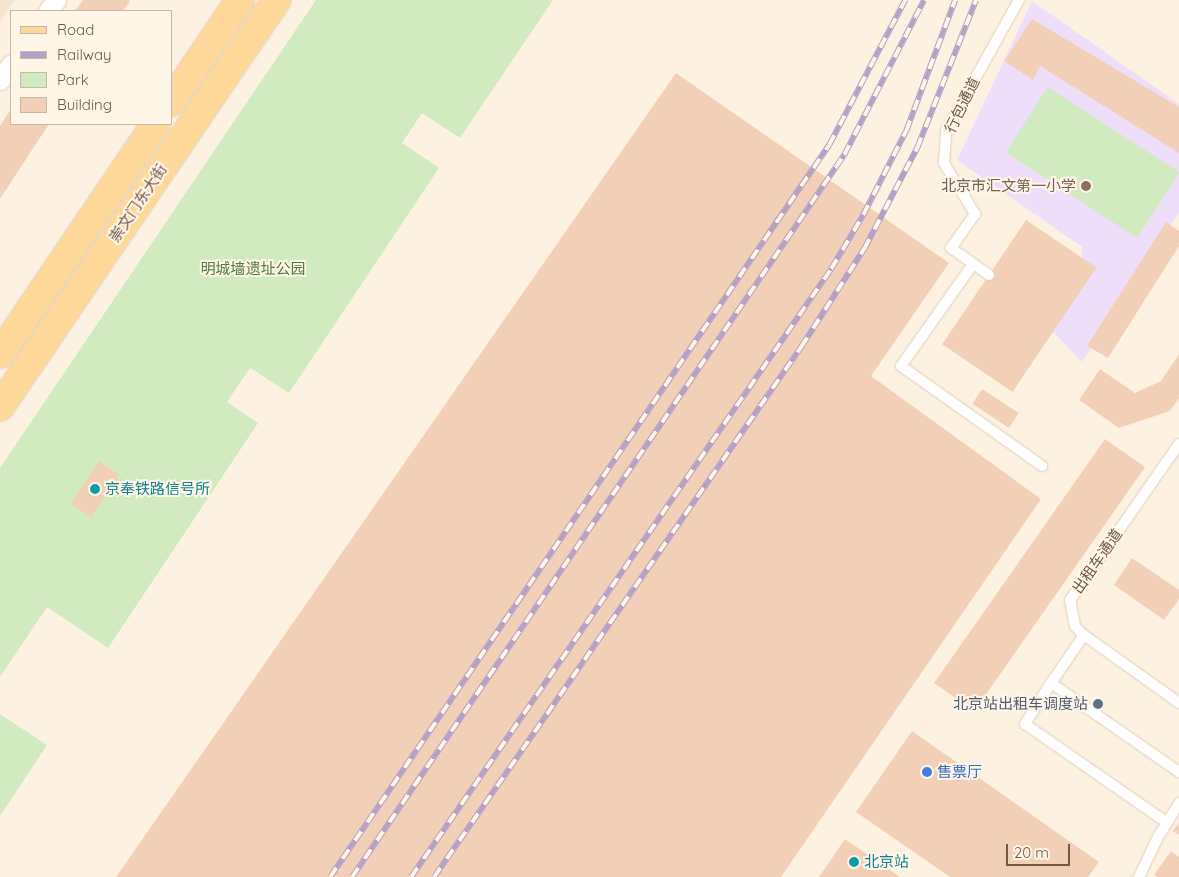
<!DOCTYPE html>
<meta charset="utf-8">
<style>
body{margin:0}
#map{position:relative;width:1179px;height:877px;overflow:hidden;background:#fdf2e1;font-family:Quicksand,"Noto Sans SC",sans-serif}
div>[style]{position:absolute}
.residential>*{inset:0;background:#f4e4d0}
.education>*{inset:0;background:#efdef9}
.green>*{inset:0;background:#d1eac0;transform-origin:0 0}
.building>*{inset:0;background:#f2d0b8;transform-origin:0 0}
.roads{filter:drop-shadow(0 0 1px #e1cebd) drop-shadow(0 0 1px #e1cebd)}
.lane>*{height:10px;margin:-5px;padding:0 5px;transform-origin:5px;border-radius:5px;background:#fff}
.street>*{height:19px;margin:-9.5px;padding:0 9.5px;transform-origin:9.5px;border-radius:9.5px;background:#fff}
.primary>*{height:28px;margin:-14px;padding:0 14px;transform-origin:14px;border-radius:14px;background:#fdd898}
.rail>*{height:5.5px;margin-top:-2.75px;transform-origin:0;background:repeating-linear-gradient(90deg,#fff6e8 0 11px,#b5a0c6 0 22px);box-sizing:border-box;border-block:1px solid #b5a0c6}
.dots>*{width:14px;height:14px;translate:-50% -50%;box-sizing:border-box;border:2px solid #fff6e8;border-radius:50%}
span{translate:-50% -50%;white-space:nowrap;text-align:center;line-height:1.15;-webkit-text-stroke:4px #fff6e8;paint-order:stroke}
.street-label{font-size:15px;color:#745848}
.education-label{font-size:15px;color:#785e54}
.right{translate:-100% -50%;text-align:right}
.park-label{font-size:15px;color:#507a40}
.culture-label{font-size:15px;color:#0d838f}
.left{translate:0 -50%;text-align:left}
.service-label{font-size:15px;color:#4e5e75}
.shop-label{font-size:15px;color:#366cbe}
.legend{position:absolute;left:10px;top:10px;width:162px;height:115px;box-sizing:border-box;background:#fff6e8;border:1px solid #c7b7a8;margin:0;padding:6px 9px;list-style:none;font-size:15px;color:#745848}
.legend li{display:flex;align-items:center;gap:10px;height:25px}
.legend b{width:25px;border:1px solid #c7b7a8}
.scale{position:absolute;left:1006px;top:844px;width:64px;height:22px;box-sizing:border-box;border:2px solid #745848;border-top:0;padding-left:6px;font-size:15px;line-height:18px;white-space:nowrap;color:#745848;-webkit-text-stroke:4px #fff6e8;paint-order:stroke}
</style>
<div id="map">
<div class="residential">
<div style="clip-path:polygon(0 0,15px 0,0 22px)"></div>
</div>
<div class="education">
<div style="clip-path:polygon(1032px 1px,1179px 104px,1179px 212px,1082px 362px,1052px 331px,1081px 272px,1082px 247px,957px 160px)"></div>
</div>
<div class="green">
<div style="clip-path:polygon(316px 0,553px 0,460px 138px,422px 113px,402px 143px,439px 168px,289px 393px,250px 368px,227px 402px,258px 423px,108px 648px,47px 607px,0 677px,0 468px)"></div>
<div style="left:1048px;top:87px;width:157px;height:78px;rotate:33deg"></div>
<div style="clip-path:polygon(0 714px,47px 745px,0 816px)"></div>
</div>
<div class="building">
<div style="clip-path:polygon(83px 0,128px 0,130px 1px,123px 11px,75px 11px)"></div>
<div style="clip-path:polygon(1032px 19px,1179px 107px,1179px 153px,1040px 66px,1033px 80px,1004px 61px)"></div>
<div style="clip-path:polygon(676px 73px,949px 263px,871px 376px,1041px 499px,781px 877px,116px 877px)"></div>
<div style="clip-path:polygon(11px 109px,11px 124px,49px 124px,0 199px,0 126px)"></div>
<div style="left:1026px;top:220px;width:85px;height:150px;rotate:34deg"></div>
<div style="clip-path:polygon(1166px 222px,1179px 231px,1179px 246px,1108px 358px,1087px 346px)"></div>
<div style="clip-path:polygon(1179px 354px,1179px 398px,1170px 411px,1119px 428px,1079px 400px,1100px 369px,1135px 393px,1161px 381px)"></div>
<div style="left:982px;top:389px;width:44px;height:18px;rotate:33deg"></div>
<div style="left:1105px;top:439px;width:49px;height:298px;rotate:35deg"></div>
<div style="left:99px;top:461px;width:25px;height:51px;rotate:34deg"></div>
<div style="clip-path:polygon(1132px 558px,1179px 590px,1179px 599px,1164px 620px,1114px 585px)"></div>
<div style="clip-path:polygon(912px 731px,1099px 862px,1088px 877px,950px 877px,856px 812px)"></div>
<div style="clip-path:polygon(1179px 822px,1179px 835px,1173px 831px)"></div>
<div style="clip-path:polygon(845px 839px,900px 877px,819px 877px)"></div>
<div style="clip-path:polygon(1171px 851px,1179px 857px,1179px 877px,1157px 877px,1154px 875px)"></div>
</div>
<div class="roads">
<div class="lane">
<div style="left:973px;top:264px;width:125px;rotate:125.2deg"></div>
<div style="left:901px;top:366px;width:173px;rotate:35.3deg"></div>
<div style="left:989px;top:275px;width:47px;rotate:-144.6deg"></div>
<div style="left:951px;top:248px;width:42px;rotate:-54.8deg"></div>
<div style="left:975px;top:214px;width:60px;rotate:-121.3deg"></div>
<div style="left:944px;top:163px;width:32px;rotate:-86deg"></div>
<div style="left:946px;top:131px;width:150px;rotate:-60.9deg"></div>
<div style="left:1179px;top:444px;width:190px;rotate:124.9deg"></div>
<div style="left:1070px;top:600px;width:26px;rotate:79deg"></div>
<div style="left:1075px;top:626px;width:9px;rotate:49deg"></div>
<div style="left:1081px;top:633px;width:120px;rotate:35.5deg"></div>
<div style="left:1084px;top:635px;width:58px;rotate:124.5deg"></div>
<div style="left:1051px;top:683px;width:156px;rotate:34.8deg"></div>
<div style="left:1051px;top:683px;width:49px;rotate:122.4deg"></div>
<div style="left:1025px;top:724px;width:172px;rotate:34.8deg"></div>
<div style="left:1139px;top:877px;width:44px;rotate:-64.6deg"></div>
<div style="left:1158px;top:837px;width:40px;rotate:-58deg"></div>
</div>
<div class="street">
<div style="left:48px;top:11px;width:14px;rotate:-54deg"></div>
<div style="left:0;top:80px;width:19px;rotate:-55deg"></div>
</div>
<div class="primary">
<div style="left:171px;top:102px;width:123px;rotate:-55.9deg"></div>
<div style="left:0;top:354px;width:278px;rotate:-55.9deg"></div>
<div style="left:0;top:407px;width:492px;rotate:-55.8deg"></div>
</div>
</div>
<div class="rail">
<div style="left:330px;top:877px;width:886px;rotate:-55.72deg"></div>
<div style="left:829px;top:145px;width:164px;rotate:-62.3deg"></div>
<div style="left:352px;top:877px;width:874px;rotate:-55.73deg"></div>
<div style="left:844px;top:155px;width:174px;rotate:-62.7deg"></div>
<div style="left:411px;top:877px;width:739px;rotate:-55.36deg"></div>
<div style="left:831px;top:269px;width:63px;rotate:-59.3deg"></div>
<div style="left:863px;top:215px;width:94px;rotate:-62.9deg"></div>
<div style="left:906px;top:131px;width:140px;rotate:-69.5deg"></div>
<div style="left:434px;top:877px;width:645px;rotate:-55.3deg"></div>
<div style="left:801px;top:347px;width:117px;rotate:-57.3deg"></div>
<div style="left:864px;top:249px;width:114px;rotate:-62.3deg"></div>
<div style="left:917px;top:148px;width:159px;rotate:-68.3deg"></div>
</div>
<div class="dots">
<div style="left:1086px;top:186px;background:#8d6e63"></div>
<div style="left:95px;top:489px;background:#0f9aa8"></div>
<div style="left:1098px;top:704px;background:#5c6f8a"></div>
<div style="left:927px;top:772px;background:#3f7fe0"></div>
<div style="left:854px;top:862px;background:#0f9aa8"></div>
</div>
<div class="street-label">
<span style="left:962px;top:105px;rotate:-64deg">行包通道</span>
<span style="left:138px;top:203px;rotate:-56deg">崇文门东大街</span>
<span style="left:1097px;top:561px;rotate:-55deg">出租车通道</span>
</div>
<div class="education-label">
<span class="right" style="left:1076px;top:186px">北京市汇文第一小学</span>
</div>
<div class="park-label">
<span style="left:253px;top:269px">明城墙遗址公园</span>
</div>
<div class="culture-label">
<span class="left" style="left:105px;top:489px">京奉铁路信号所</span>
<span class="left" style="left:864px;top:862px">北京站</span>
</div>
<div class="service-label">
<span class="right" style="left:1088px;top:704px">北京站出租车调度站</span>
</div>
<div class="shop-label">
<span class="left" style="left:937px;top:772px">售票厅</span>
</div>
<ul class="legend">
<li><b style="height:6px;background:#fdd898"></b>Road</li>
<li><b style="height:6px;background:#b5a0c6"></b>Railway</li>
<li><b style="height:14px;background:#d1eac0"></b>Park</li>
<li><b style="height:14px;background:#f2d0b8"></b>Building</li>
</ul>
<div class="scale">20 m</div>
</div>
